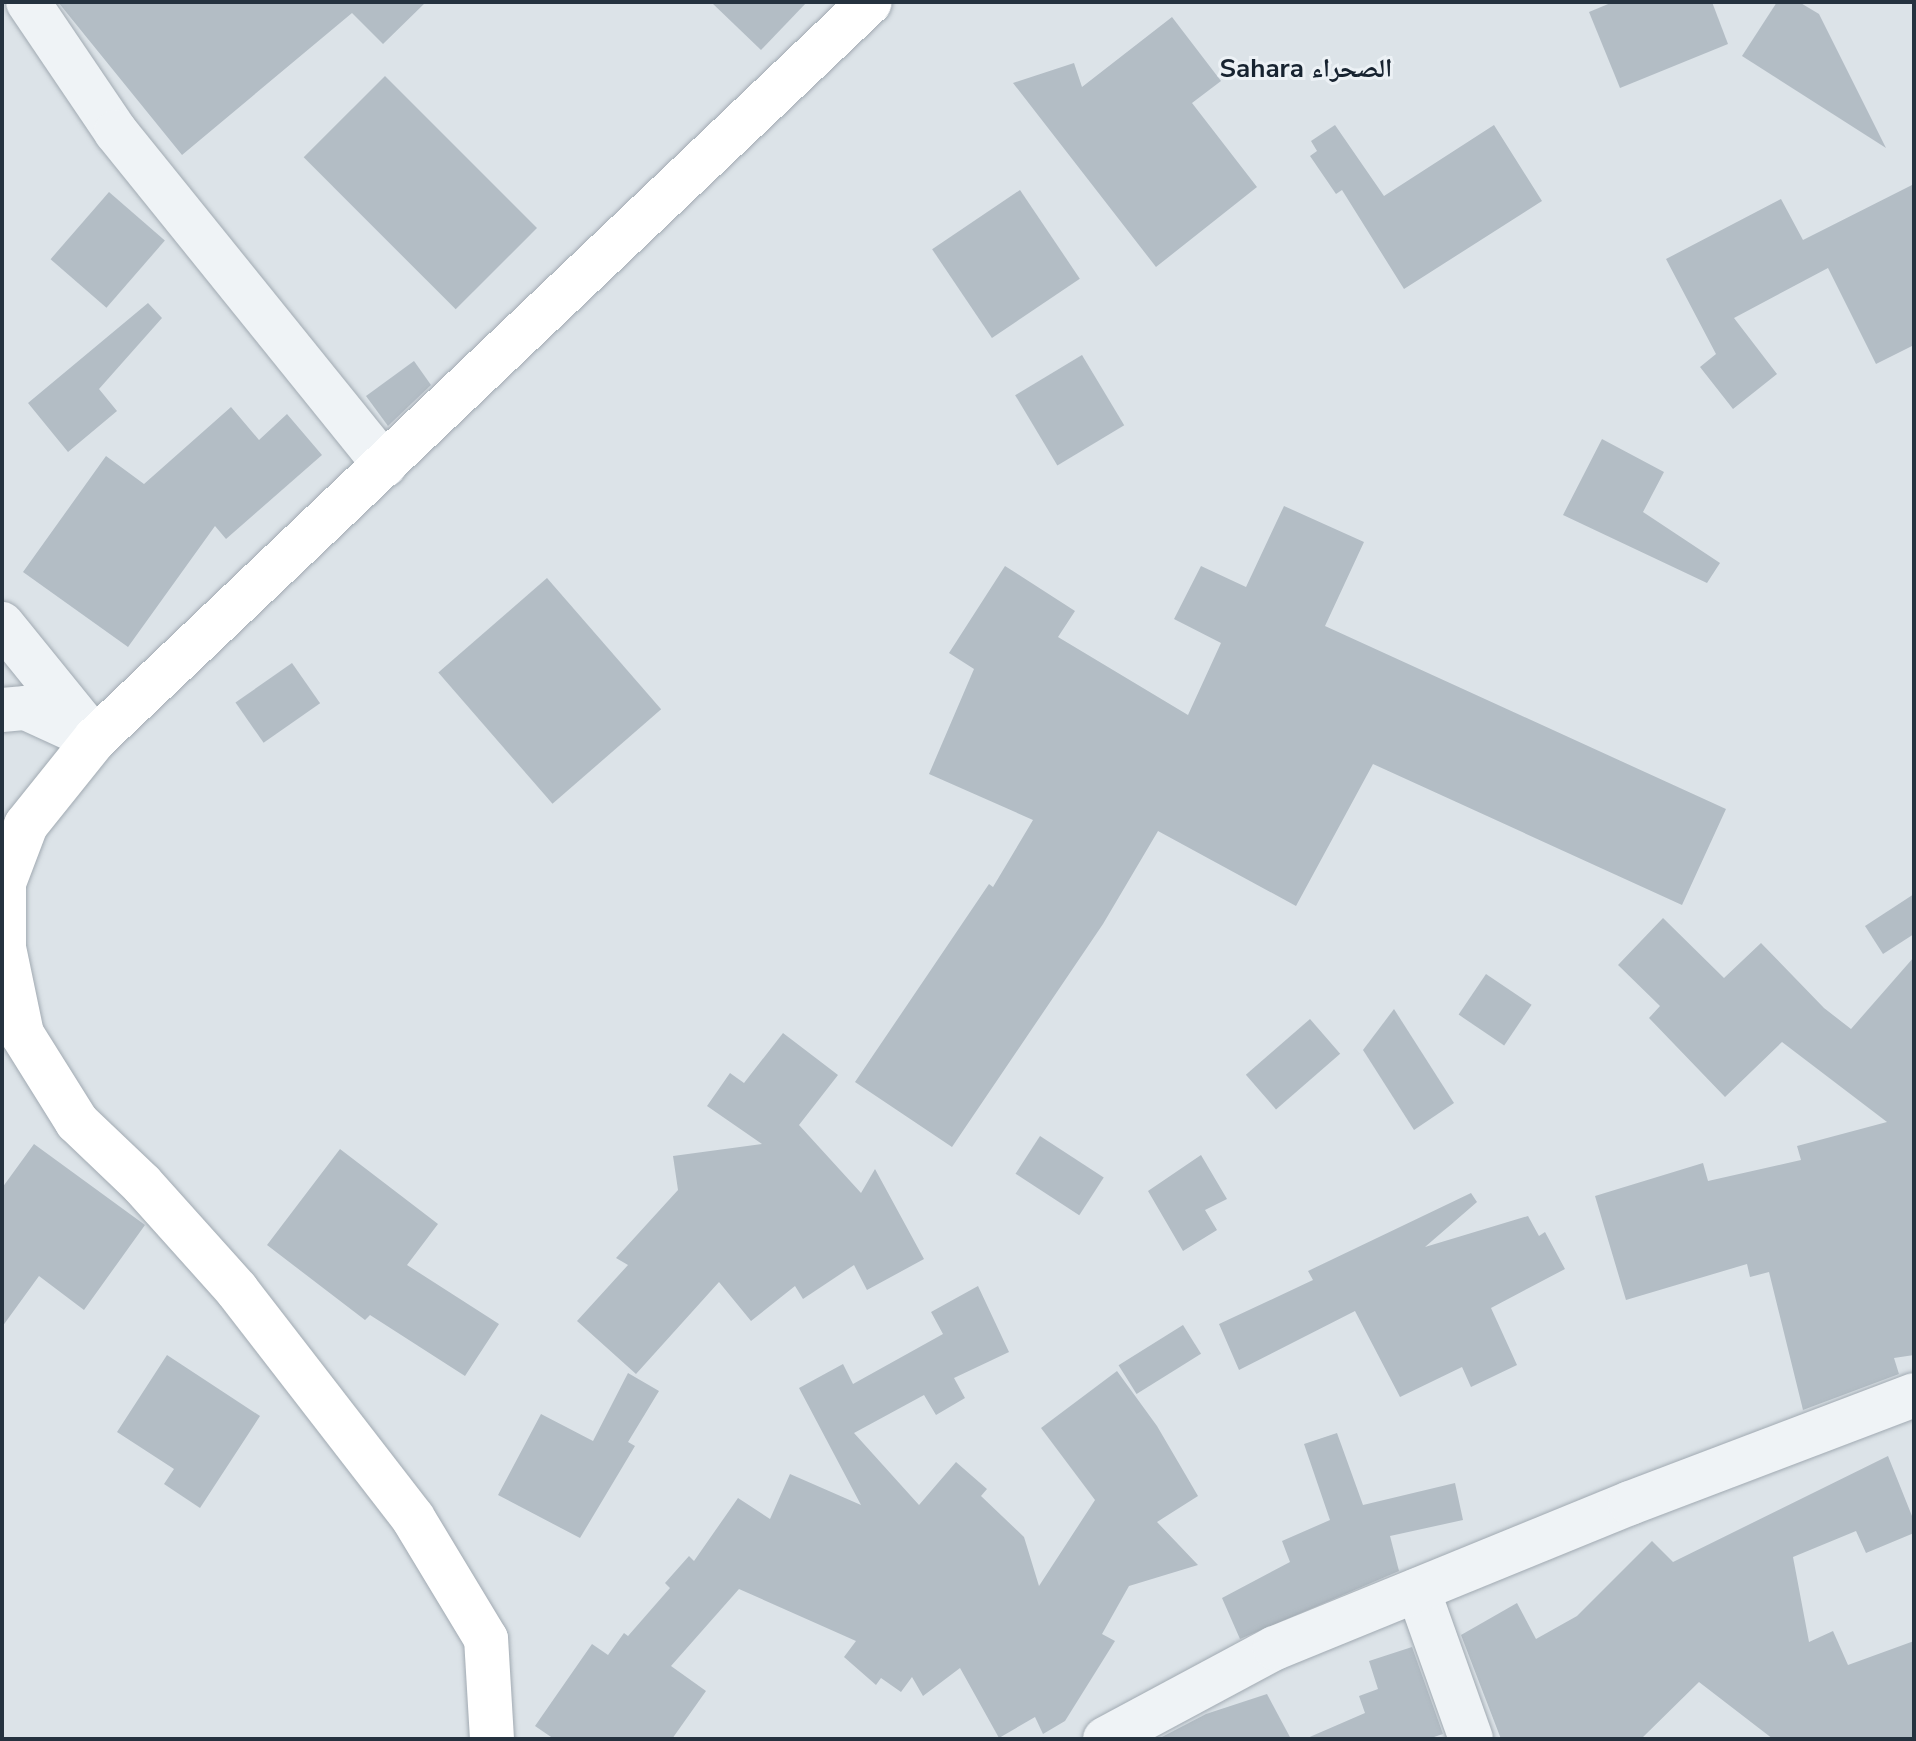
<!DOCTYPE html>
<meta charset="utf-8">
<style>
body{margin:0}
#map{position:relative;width:1916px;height:1741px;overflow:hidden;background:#dce3e8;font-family:"Nunito Sans","Noto Naskh Arabic",sans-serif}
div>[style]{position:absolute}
.building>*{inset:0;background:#b3bdc5;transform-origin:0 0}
.roads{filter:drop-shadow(0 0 2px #a1aab2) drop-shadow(0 0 2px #a1aab2)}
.minor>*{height:44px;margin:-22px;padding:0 22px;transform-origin:22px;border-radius:22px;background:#eff3f6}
.major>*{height:44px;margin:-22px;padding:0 22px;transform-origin:22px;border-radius:22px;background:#fff}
span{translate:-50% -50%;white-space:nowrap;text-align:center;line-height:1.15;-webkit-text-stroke:6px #ecf1f5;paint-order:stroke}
.neighbourhood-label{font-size:26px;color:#172330;font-weight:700}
.frame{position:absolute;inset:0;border:4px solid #25323f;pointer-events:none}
</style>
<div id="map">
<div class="building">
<div style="clip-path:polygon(58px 2px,426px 2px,383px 44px,352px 13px,182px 155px)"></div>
<div style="clip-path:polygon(711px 2px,807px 2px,761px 50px)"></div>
<div style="clip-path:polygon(1613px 2px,1712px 2px,1728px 44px,1620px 88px,1589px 12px)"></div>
<div style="clip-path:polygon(1777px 2px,1799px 2px,1819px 14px,1886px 148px,1742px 56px)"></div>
<div style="clip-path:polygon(1172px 17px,1221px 81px,1192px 103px,1257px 187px,1156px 267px,1013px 83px,1074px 63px,1082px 87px)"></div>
<div style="left:385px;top:76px;width:215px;height:115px;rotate:45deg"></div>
<div style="clip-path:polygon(1335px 125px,1384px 196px,1494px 125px,1542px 201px,1404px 289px,1342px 190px,1336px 194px,1310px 156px,1317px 151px,1311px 141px)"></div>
<div style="clip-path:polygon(1914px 184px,1914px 345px,1876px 364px,1828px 268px,1734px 318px,1777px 374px,1733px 409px,1700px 367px,1716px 354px,1666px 259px,1781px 199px,1803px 240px)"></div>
<div style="left:1020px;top:190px;width:107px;height:106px;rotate:56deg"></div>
<div style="left:109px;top:192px;width:74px;height:89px;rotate:41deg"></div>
<div style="clip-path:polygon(148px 303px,162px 318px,99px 389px,117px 411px,68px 452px,28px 403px)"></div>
<div style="left:1082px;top:355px;width:82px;height:78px;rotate:59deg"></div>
<div style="clip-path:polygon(414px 361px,431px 385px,388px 426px,366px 396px)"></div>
<div style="clip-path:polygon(231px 407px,259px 440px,287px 414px,322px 455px,226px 539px,215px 526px,128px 647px,23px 572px,106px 456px,144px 484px)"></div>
<div style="clip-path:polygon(1602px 439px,1664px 472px,1643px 512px,1720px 563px,1707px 583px,1563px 515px)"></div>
<div style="clip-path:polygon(1284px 506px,1364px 542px,1325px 626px,1726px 809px,1682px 905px,1373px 764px,1296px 906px,1158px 831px,1103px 924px,952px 1147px,855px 1082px,989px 884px,993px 887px,1033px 820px,929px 774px,974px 669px,949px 653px,1005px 566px,1075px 611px,1058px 637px,1188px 715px,1221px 643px,1174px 619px,1201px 566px,1246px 587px)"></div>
<div style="left:547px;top:578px;width:174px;height:144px;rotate:49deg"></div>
<div style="left:292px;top:663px;width:49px;height:69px;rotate:55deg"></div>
<div style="clip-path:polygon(1914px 894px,1914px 934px,1883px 954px,1865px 926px)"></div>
<div style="clip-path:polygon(1663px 918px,1724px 978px,1761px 943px,1824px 1008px,1851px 1029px,1914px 957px,1914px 1355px,1894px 1358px,1899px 1374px,1803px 1410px,1769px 1272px,1750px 1277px,1747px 1264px,1626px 1300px,1595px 1196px,1703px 1163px,1708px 1181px,1801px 1160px,1797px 1146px,1887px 1122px,1782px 1042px,1725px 1097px,1649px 1018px,1660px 1006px,1618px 965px)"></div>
<div style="left:1486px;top:974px;width:55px;height:49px;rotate:34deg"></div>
<div style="clip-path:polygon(1394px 1009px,1454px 1103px,1414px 1130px,1363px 1050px)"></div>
<div style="left:1310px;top:1019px;width:46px;height:85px;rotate:49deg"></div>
<div style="clip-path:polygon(783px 1033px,838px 1075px,799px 1125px,861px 1193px,875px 1169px,924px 1259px,867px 1290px,854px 1265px,803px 1299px,795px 1286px,751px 1321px,719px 1282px,636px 1374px,577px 1321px,628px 1265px,616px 1258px,678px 1190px,673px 1156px,762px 1144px,707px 1106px,730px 1073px,744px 1083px)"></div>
<div style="left:1040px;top:1136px;width:76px;height:45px;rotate:33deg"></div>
<div style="clip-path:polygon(34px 1144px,145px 1225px,84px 1310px,39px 1276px,2px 1327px,2px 1188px)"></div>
<div style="clip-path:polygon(340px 1149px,438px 1224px,407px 1265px,499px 1324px,465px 1376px,370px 1315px,365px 1320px,267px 1245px)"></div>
<div style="clip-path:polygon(1201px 1155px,1227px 1199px,1205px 1210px,1217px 1230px,1183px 1251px,1148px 1191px)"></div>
<div style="clip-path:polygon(1471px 1193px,1477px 1202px,1425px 1247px,1528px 1216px,1539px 1236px,1545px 1232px,1565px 1269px,1491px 1308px,1517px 1365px,1471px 1387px,1462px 1367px,1400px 1397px,1355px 1311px,1239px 1370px,1219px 1324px,1313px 1280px,1308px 1271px)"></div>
<div style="clip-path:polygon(978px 1286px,1009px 1352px,954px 1378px,965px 1398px,936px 1415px,924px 1395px,854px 1433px,919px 1505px,956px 1462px,987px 1489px,981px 1496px,1024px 1537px,1039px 1586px,1095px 1500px,1041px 1428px,1117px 1371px,1157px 1426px,1198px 1496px,1157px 1522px,1198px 1565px,1129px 1586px,1102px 1634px,1115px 1641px,1065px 1721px,1043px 1734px,1035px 1717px,999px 1738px,960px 1668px,923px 1696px,912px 1677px,901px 1692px,881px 1678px,876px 1685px,844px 1657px,856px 1641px,739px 1589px,671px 1666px,706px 1691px,672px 1739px,554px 1739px,535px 1726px,592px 1644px,608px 1655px,624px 1633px,628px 1636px,670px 1588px,665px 1583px,689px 1556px,694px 1561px,738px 1498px,770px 1519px,790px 1474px,861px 1505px,799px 1388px,843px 1364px,853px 1384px,943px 1334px,931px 1312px)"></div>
<div style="left:1183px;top:1325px;width:34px;height:76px;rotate:58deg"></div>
<div style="clip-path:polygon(167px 1355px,260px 1416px,200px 1508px,164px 1484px,174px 1469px,117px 1432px)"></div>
<div style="clip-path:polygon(628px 1373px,659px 1391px,628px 1442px,635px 1446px,580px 1538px,498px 1495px,541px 1414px,593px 1441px)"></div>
<div style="clip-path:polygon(1337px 1433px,1363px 1505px,1455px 1483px,1463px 1520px,1390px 1536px,1399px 1571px,1240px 1639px,1222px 1598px,1290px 1562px,1282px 1541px,1330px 1520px,1304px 1444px)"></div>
<div style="clip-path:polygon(1888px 1456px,1914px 1521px,1914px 1533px,1866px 1553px,1856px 1531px,1793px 1557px,1809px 1642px,1833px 1631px,1848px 1665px,1914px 1641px,1914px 1739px,1773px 1739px,1699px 1682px,1641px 1739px,1501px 1739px,1461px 1635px,1517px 1603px,1536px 1639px,1577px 1616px,1652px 1541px,1673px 1562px)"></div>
<div style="clip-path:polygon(1412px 1647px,1443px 1734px,1428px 1739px,1305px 1739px,1365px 1713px,1359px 1696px,1378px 1689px,1369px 1661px)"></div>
<div style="clip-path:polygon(1267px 1694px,1291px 1739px,1158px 1739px,1206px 1714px)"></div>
</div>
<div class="roads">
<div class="minor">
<div style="left:28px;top:2px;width:157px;rotate:55.9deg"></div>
<div style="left:116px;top:132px;width:428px;rotate:51.1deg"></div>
<div style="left:2px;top:624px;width:148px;rotate:51deg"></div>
<div style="left:2px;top:710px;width:24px;rotate:-5deg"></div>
<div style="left:26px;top:708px;width:69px;rotate:24.7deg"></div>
<div style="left:1418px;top:1590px;width:158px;rotate:70.4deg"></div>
<div style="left:1105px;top:1739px;width:193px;rotate:-28.2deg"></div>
<div style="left:1275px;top:1648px;width:383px;rotate:-22.2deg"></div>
<div style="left:1630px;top:1503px;width:304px;rotate:-20.8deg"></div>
</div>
<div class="major">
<div style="left:492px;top:1739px;width:100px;rotate:-93.4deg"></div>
<div style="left:486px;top:1639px;width:141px;rotate:-121.1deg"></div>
<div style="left:413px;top:1518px;width:288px;rotate:-127.7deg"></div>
<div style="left:237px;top:1290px;width:142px;rotate:-131.9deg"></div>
<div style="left:142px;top:1184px;width:90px;rotate:-136.4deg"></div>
<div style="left:77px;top:1122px;width:104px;rotate:-122deg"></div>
<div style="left:22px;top:1034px;width:88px;rotate:-101.8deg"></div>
<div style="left:4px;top:948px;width:65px;rotate:-90deg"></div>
<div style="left:4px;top:883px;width:62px;rotate:-69.2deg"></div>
<div style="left:26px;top:825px;width:110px;rotate:-51.3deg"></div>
<div style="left:95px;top:739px;width:1069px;rotate:-43.56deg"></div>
</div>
</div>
<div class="neighbourhood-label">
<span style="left:1306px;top:69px">Sahara الصحراء</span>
</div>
<div class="frame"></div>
</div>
